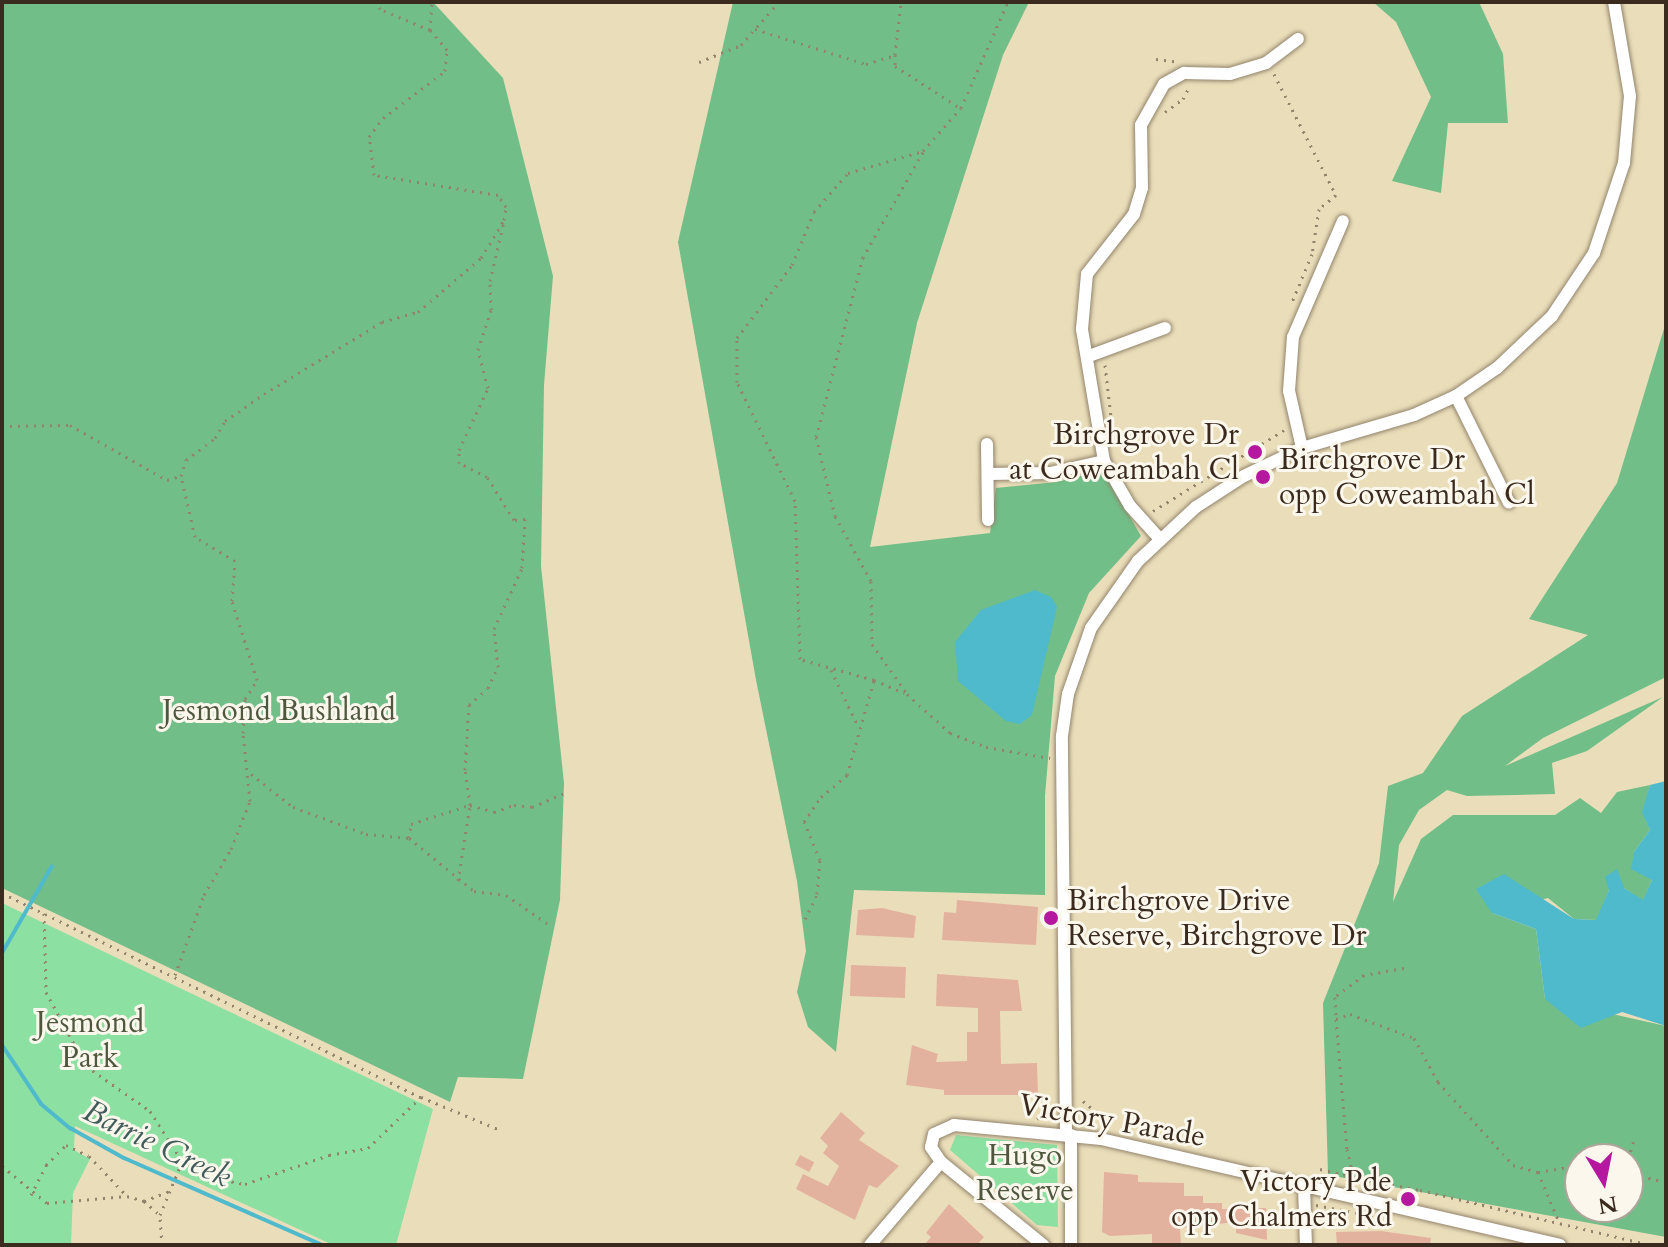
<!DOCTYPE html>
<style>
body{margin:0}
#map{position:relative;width:1668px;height:1247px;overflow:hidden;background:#eadeba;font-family:Cardo,serif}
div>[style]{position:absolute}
.green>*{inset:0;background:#8ce0a2}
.forest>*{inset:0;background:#71be88}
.water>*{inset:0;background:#4fbacc}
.stream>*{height:4px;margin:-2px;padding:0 2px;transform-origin:2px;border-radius:2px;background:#4fbacc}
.building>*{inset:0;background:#e3b29f;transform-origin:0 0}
.path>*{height:3px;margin-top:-1.5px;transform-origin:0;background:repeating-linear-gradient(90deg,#92846c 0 2px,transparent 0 8px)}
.roads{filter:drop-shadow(0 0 2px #92846c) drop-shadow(0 0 2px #92846c)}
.street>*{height:12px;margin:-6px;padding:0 6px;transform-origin:6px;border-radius:6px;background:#fff}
.dots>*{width:22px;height:22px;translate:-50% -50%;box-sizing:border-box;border:4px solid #fbf7ec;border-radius:50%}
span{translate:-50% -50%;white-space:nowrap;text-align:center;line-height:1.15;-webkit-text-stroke:6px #fbf7ec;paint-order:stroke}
.poi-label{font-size:30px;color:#3b2a1e}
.right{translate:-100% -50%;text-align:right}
.left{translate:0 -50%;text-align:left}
.park-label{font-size:30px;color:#4f583f}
.street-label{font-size:30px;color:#3b2a1e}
.water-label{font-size:32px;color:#425c5b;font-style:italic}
.frame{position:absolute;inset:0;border:4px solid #3b2a1e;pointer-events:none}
.north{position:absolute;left:1564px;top:1143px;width:80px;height:80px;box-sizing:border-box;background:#fbf7ec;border:2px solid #aea59a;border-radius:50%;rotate:170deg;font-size:22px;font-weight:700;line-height:32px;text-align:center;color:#3b2a1e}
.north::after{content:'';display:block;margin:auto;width:28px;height:36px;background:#b5179e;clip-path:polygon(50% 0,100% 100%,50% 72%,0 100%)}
</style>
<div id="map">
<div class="green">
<div style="clip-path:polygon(2px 903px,433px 1109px,396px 1245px,333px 1245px,75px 1126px,74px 1150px,90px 1159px,73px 1193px,71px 1245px,2px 1245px)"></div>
<div style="clip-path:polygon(956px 1135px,1057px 1145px,1058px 1227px,1037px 1225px,950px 1150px)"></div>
</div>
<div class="forest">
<div style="clip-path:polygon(2px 2px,433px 2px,503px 78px,553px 276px,544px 385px,541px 566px,564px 783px,560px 900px,523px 1079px,458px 1077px,450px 1102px,2px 888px)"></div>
<div style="clip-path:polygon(733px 2px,1029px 2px,1003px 55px,917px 323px,870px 547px,990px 533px,996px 488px,1057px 482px,1103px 470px,1141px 536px,1089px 593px,1055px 676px,1045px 796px,1045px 895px,854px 890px,836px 1052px,808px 1027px,797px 992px,806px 951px,797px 881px,756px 680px,678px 242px)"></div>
<div style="clip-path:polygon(1373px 2px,1479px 2px,1503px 54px,1508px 123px,1448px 123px,1441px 193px,1392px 181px,1431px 97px,1396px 22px)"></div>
<div style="clip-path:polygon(evenodd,1666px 322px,1666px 677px,1543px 738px,1505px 766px,1663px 697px,1587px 751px,1552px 763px,1555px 794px,1467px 796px,1447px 790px,1419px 810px,1399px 845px,1393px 902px,1421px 839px,1453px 815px,1555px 815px,1580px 798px,1601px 813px,1617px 792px,1650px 785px,1643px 812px,1650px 830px,1634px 852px,1652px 880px,1643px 901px,1624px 888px,1609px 890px,1597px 920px,1574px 919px,1548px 898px,1492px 913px,1536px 929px,1545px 999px,1666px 1026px,1666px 1237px,1328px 1175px,1323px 1003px,1379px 863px,1388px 786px,1423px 773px,1462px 716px,1588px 635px,1529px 619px,1617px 483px,1666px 322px,1580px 1159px,1628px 1159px,1628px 1207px,1580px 1207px,1580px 1159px)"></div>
</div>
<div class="water">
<div style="clip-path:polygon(1035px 590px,1051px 597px,1057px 607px,1032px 715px,1020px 724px,1006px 721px,958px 681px,955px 642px,981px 610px)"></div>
<div style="clip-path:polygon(1666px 781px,1666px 1026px,1622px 1012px,1581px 1028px,1545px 999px,1536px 929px,1492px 913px,1476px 889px,1504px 874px,1574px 919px,1596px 920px,1609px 890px,1605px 877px,1617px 869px,1624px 888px,1643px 900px,1652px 880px,1631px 869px,1634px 852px,1650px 830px,1642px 812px,1650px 785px)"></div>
</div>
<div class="stream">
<div style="left:2px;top:953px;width:100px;rotate:-60.1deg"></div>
<div style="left:2px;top:1045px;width:71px;rotate:56.5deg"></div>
<div style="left:41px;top:1104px;width:38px;rotate:40deg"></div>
<div style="left:70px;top:1128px;width:62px;rotate:29.1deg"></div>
<div style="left:124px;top:1158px;width:216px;rotate:23.7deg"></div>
</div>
<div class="building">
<div style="clip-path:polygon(957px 900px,1038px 907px,1036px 945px,942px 940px,944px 912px,956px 913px)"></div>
<div style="clip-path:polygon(882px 908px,916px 916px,914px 938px,856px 935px,858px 910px)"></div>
<div style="left:851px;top:965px;width:55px;height:31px;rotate:2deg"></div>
<div style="clip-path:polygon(937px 974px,1018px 980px,1022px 1011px,1000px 1011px,1001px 1064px,1037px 1063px,1038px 1095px,944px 1095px,944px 1090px,906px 1085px,912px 1045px,938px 1054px,936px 1062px,967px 1061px,967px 1032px,978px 1032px,978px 1008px,936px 1006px)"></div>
<div style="clip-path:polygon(841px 1112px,865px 1133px,859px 1140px,899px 1166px,877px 1188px,869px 1185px,855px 1220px,796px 1189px,803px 1174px,828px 1186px,839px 1166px,823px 1153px,828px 1146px,820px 1138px)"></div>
<div style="left:800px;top:1155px;width:16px;height:11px;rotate:27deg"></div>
<div style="clip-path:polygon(1104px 1172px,1138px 1175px,1138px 1182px,1184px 1183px,1184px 1196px,1203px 1196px,1203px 1203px,1222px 1203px,1222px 1209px,1266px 1208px,1267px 1240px,1236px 1233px,1236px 1222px,1180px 1228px,1181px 1245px,1152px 1245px,1152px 1234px,1110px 1236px,1102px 1232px)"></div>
<div style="clip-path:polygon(949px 1204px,984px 1237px,977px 1245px,924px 1245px,931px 1237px,926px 1233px)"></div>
<div style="clip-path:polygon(1381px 1231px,1431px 1238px,1430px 1245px,1337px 1245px,1336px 1232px)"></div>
</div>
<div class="path">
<div style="left:755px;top:29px;width:116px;rotate:17.5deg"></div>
<div style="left:866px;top:64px;width:30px;rotate:-17deg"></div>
<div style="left:895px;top:55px;width:53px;rotate:-83.5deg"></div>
<div style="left:430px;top:30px;width:28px;rotate:-86deg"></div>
<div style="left:895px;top:55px;width:11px;rotate:90deg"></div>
<div style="left:895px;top:66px;width:77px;rotate:32.9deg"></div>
<div style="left:1156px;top:59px;width:23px;rotate:7deg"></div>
<div style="left:699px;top:62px;width:45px;rotate:-22deg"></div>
<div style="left:741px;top:45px;width:57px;rotate:-48.5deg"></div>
<div style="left:1274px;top:74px;width:136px;rotate:62.9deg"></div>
<div style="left:1336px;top:195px;width:22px;rotate:141deg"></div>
<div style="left:1319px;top:209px;width:46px;rotate:98.8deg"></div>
<div style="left:1312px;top:254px;width:52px;rotate:112.6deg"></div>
<div style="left:1165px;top:112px;width:22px;rotate:-36deg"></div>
<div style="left:1183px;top:99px;width:13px;rotate:-63deg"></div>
<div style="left:923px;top:152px;width:121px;rotate:119.7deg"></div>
<div style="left:863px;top:257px;width:186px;rotate:104.6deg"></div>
<div style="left:816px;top:437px;width:81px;rotate:76.5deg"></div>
<div style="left:835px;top:516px;width:74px;rotate:61deg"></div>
<div style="left:871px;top:581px;width:63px;rotate:89.1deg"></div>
<div style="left:872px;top:644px;width:61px;rotate:55deg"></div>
<div style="left:907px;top:694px;width:58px;rotate:42.2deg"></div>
<div style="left:950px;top:733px;width:39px;rotate:21deg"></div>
<div style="left:986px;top:747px;width:65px;rotate:9.8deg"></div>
<div style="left:1105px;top:365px;width:52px;rotate:83.4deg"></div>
<div style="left:2px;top:426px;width:68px;rotate:-0.8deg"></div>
<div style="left:70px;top:425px;width:112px;rotate:29.6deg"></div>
<div style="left:167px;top:480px;width:15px;rotate:-16deg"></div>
<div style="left:1153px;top:511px;width:154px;rotate:-31.7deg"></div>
<div style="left:831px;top:670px;width:60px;rotate:64.3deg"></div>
<div style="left:874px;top:680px;width:33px;rotate:23deg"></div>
<div style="left:251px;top:774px;width:53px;rotate:38.2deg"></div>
<div style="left:293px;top:807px;width:78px;rotate:20.3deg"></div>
<div style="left:366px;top:834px;width:43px;rotate:5.3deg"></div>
<div style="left:409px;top:838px;width:84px;rotate:39.2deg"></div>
<div style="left:474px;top:891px;width:32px;rotate:7deg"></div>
<div style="left:506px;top:895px;width:51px;rotate:34.6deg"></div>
<div style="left:409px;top:838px;width:14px;rotate:-82deg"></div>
<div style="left:411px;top:824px;width:62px;rotate:-17.9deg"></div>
<div style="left:470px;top:805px;width:25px;rotate:16deg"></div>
<div style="left:494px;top:812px;width:21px;rotate:-19deg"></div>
<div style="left:514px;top:805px;width:18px;rotate:6deg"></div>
<div style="left:532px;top:807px;width:34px;rotate:-23deg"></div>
<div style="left:458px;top:881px;width:77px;rotate:-81deg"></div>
<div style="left:470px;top:805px;width:35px;rotate:-98deg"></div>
<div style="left:465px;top:770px;width:65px;rotate:-86.5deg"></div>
<div style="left:469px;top:705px;width:25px;rotate:-42deg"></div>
<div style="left:488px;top:688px;width:23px;rotate:-65deg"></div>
<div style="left:498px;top:667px;width:38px;rotate:-96deg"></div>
<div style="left:494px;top:629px;width:67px;rotate:-65.3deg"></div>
<div style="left:522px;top:568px;width:49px;rotate:-86.5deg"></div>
<div style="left:525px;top:519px;width:11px;rotate:175deg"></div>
<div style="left:514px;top:520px;width:51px;rotate:-122.1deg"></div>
<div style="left:487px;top:477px;width:31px;rotate:-153deg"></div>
<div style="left:459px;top:463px;width:13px;rotate:-90deg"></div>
<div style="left:459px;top:450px;width:68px;rotate:-64.9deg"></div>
<div style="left:488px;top:388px;width:39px;rotate:-105deg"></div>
<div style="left:478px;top:350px;width:42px;rotate:-72deg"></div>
<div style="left:491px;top:310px;width:29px;rotate:-92deg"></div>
<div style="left:490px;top:281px;width:62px;rotate:-76.9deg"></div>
<div style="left:2px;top:893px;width:466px;rotate:26deg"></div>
<div style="left:421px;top:1097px;width:83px;rotate:22.6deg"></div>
<div style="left:44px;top:913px;width:79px;rotate:88.5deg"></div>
<div style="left:46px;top:992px;width:84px;rotate:61.6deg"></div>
<div style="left:86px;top:1066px;width:78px;rotate:35.1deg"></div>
<div style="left:150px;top:1111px;width:59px;rotate:57.4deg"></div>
<div style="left:182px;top:1161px;width:31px;rotate:32deg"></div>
<div style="left:208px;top:1177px;width:38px;rotate:11deg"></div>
<div style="left:245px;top:1184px;width:89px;rotate:-19deg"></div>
<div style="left:329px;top:1155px;width:40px;rotate:-10deg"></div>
<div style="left:368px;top:1148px;width:74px;rotate:-43.9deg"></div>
<div style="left:805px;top:919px;width:28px;rotate:-64deg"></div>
<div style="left:817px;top:894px;width:34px;rotate:-85deg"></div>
<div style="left:820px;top:860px;width:41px;rotate:-112.8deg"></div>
<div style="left:804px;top:822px;width:30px;rotate:-56deg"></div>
<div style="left:821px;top:797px;width:34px;rotate:-40deg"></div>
<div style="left:847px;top:775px;width:99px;rotate:-74.1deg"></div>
<div style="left:874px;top:680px;width:77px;rotate:-164.2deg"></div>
<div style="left:800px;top:659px;width:158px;rotate:-91.8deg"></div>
<div style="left:795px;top:501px;width:132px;rotate:-116deg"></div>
<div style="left:737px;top:382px;width:44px;rotate:-90deg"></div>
<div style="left:737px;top:338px;width:91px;rotate:-53deg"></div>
<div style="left:792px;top:265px;width:57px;rotate:-67.5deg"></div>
<div style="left:814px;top:212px;width:52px;rotate:-48.9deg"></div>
<div style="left:848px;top:173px;width:78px;rotate:-16.3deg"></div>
<div style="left:923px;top:151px;width:57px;rotate:-48.5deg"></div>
<div style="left:961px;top:108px;width:116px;rotate:-66.1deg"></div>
<div style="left:1404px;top:968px;width:41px;rotate:170.1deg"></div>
<div style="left:1364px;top:975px;width:36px;rotate:143deg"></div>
<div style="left:1335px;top:997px;width:22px;rotate:87deg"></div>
<div style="left:1336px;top:1019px;width:15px;rotate:-20deg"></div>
<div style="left:1350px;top:1014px;width:68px;rotate:20.6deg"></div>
<div style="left:1414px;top:1038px;width:50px;rotate:61.4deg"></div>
<div style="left:1438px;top:1082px;width:112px;rotate:47.9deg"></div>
<div style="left:1513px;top:1165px;width:26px;rotate:16deg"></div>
<div style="left:1538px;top:1172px;width:43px;rotate:-9.5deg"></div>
<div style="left:175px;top:975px;width:85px;rotate:-70.1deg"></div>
<div style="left:204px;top:895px;width:53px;rotate:-59.6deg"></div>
<div style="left:231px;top:849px;width:52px;rotate:-68.4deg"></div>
<div style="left:250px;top:801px;width:68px;rotate:-95.9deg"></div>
<div style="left:243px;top:733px;width:34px;rotate:-87deg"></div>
<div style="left:245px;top:699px;width:22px;rotate:-58deg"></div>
<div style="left:257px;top:680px;width:83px;rotate:-107.6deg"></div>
<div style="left:232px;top:601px;width:40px;rotate:-85.7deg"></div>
<div style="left:235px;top:561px;width:47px;rotate:-149deg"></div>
<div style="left:195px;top:537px;width:63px;rotate:-102.9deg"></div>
<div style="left:181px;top:476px;width:17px;rotate:-73deg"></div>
<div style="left:186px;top:460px;width:36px;rotate:-37deg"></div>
<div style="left:215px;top:438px;width:20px;rotate:-60deg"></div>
<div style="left:225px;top:421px;width:47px;rotate:-34.7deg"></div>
<div style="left:264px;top:394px;width:138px;rotate:-31.4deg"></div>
<div style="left:382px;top:322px;width:37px;rotate:-16deg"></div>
<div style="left:418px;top:312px;width:83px;rotate:-40.6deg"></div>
<div style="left:481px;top:258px;width:44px;rotate:-58.8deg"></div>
<div style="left:504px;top:220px;width:13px;rotate:-81deg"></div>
<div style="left:506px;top:207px;width:14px;rotate:-124deg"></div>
<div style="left:498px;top:195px;width:126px;rotate:-170.8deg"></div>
<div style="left:374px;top:175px;width:38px;rotate:-97deg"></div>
<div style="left:369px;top:137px;width:24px;rotate:-54deg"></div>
<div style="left:383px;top:118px;width:78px;rotate:-37.2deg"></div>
<div style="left:445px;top:71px;width:21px;rotate:-85deg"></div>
<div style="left:447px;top:50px;width:26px;rotate:-130deg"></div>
<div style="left:430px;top:30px;width:54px;rotate:-157.2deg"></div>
<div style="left:380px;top:9px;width:7px;rotate:-106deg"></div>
<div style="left:1336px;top:1019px;width:130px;rotate:85.2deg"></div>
<div style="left:1347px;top:1149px;width:35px;rotate:77deg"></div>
<div style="left:1083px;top:1101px;width:26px;rotate:40deg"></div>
<div style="left:1103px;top:1118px;width:8px;rotate:97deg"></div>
<div style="left:1037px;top:1119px;width:16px;rotate:-30deg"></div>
<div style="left:1628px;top:1159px;width:19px;rotate:-72deg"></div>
<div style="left:1628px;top:1162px;width:13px;rotate:67deg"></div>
<div style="left:1633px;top:1174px;width:5px;rotate:-169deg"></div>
<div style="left:2px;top:1166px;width:58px;rotate:39.4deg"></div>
<div style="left:47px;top:1203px;width:80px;rotate:-5deg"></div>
<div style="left:127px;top:1196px;width:18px;rotate:16deg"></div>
<div style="left:144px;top:1201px;width:21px;rotate:41deg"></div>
<div style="left:1320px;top:1169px;width:32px;rotate:13deg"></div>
<div style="left:1538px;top:1172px;width:56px;rotate:67.1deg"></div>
<div style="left:1633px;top:1174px;width:34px;rotate:14deg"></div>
<div style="left:1346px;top:1181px;width:8px;rotate:-30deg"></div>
<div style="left:1353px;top:1177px;width:68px;rotate:11deg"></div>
<div style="left:1420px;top:1190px;width:236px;rotate:13.4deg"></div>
<div style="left:31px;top:1195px;width:34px;rotate:-63deg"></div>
<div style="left:46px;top:1165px;width:28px;rotate:-45deg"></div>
<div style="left:66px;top:1145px;width:25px;rotate:26deg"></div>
<div style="left:89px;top:1156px;width:55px;rotate:46.5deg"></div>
<div style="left:144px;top:1201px;width:28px;rotate:-21deg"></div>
<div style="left:1316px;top:1205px;width:78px;rotate:11deg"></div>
<div style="left:162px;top:1245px;width:30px;rotate:-94deg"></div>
<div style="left:160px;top:1215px;width:57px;rotate:-67.5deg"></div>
</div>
<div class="roads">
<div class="street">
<div style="left:1089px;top:356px;width:81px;rotate:-20.2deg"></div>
<div style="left:1456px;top:396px;width:119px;rotate:63.6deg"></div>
<div style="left:987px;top:444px;width:76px;rotate:89.2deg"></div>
<div style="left:1302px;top:448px;width:58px;rotate:-102.8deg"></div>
<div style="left:1289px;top:391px;width:54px;rotate:-85.8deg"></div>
<div style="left:1293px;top:337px;width:126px;rotate:-66.7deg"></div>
<div style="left:988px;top:474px;width:62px;rotate:-0.9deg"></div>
<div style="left:1050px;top:473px;width:55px;rotate:-12.5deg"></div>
<div style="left:1159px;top:538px;width:43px;rotate:-132.2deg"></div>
<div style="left:1130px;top:506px;width:52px;rotate:-120deg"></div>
<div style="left:1104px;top:461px;width:134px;rotate:-99.5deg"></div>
<div style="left:1082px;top:329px;width:55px;rotate:-84.8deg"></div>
<div style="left:1087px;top:274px;width:76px;rotate:-51.9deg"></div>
<div style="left:1134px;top:214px;width:27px;rotate:-73deg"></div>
<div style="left:1142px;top:188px;width:63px;rotate:-90.9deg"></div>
<div style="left:1141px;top:125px;width:47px;rotate:-60.7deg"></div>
<div style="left:1164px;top:84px;width:23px;rotate:-29deg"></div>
<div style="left:1184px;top:73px;width:46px;rotate:1.2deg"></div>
<div style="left:1230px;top:74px;width:38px;rotate:-17deg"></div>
<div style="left:1266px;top:63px;width:40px;rotate:-37deg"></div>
<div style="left:1066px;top:1134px;width:398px;rotate:-90.6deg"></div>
<div style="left:1062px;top:736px;width:42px;rotate:-81.9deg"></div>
<div style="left:1068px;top:694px;width:70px;rotate:-70.8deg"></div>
<div style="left:1091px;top:628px;width:82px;rotate:-55deg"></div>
<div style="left:1138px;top:561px;width:79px;rotate:-43deg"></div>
<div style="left:1196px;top:507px;width:57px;rotate:-32.9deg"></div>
<div style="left:1244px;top:476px;width:64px;rotate:-25.8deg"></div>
<div style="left:1302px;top:448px;width:117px;rotate:-16.4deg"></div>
<div style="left:1414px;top:415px;width:46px;rotate:-24.3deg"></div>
<div style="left:1456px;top:396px;width:50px;rotate:-34.3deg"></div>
<div style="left:1497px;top:368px;width:76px;rotate:-43.4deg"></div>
<div style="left:1552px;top:316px;width:76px;rotate:-56.3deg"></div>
<div style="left:1594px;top:253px;width:95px;rotate:-71.6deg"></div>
<div style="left:1624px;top:163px;width:67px;rotate:-84.9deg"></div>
<div style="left:1630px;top:96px;width:95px;rotate:-99.7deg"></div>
<div style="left:941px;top:1162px;width:132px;rotate:39.1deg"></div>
<div style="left:1304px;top:1186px;width:59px;rotate:88.1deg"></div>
<div style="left:870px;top:1245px;width:109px;rotate:-49.5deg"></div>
<div style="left:941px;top:1162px;width:18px;rotate:-124deg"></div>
<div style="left:931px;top:1147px;width:13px;rotate:-77deg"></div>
<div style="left:934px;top:1134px;width:22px;rotate:-24deg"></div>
<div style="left:954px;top:1125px;width:148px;rotate:5.4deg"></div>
<div style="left:1101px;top:1139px;width:471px;rotate:13deg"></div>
<div style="left:1071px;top:1245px;width:110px;rotate:-90deg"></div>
</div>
</div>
<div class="dots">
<div style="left:1255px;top:452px;background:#b5179e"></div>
<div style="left:1263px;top:477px;background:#b5179e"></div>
<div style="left:1051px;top:918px;background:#b5179e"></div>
<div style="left:1408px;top:1199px;background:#b5179e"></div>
</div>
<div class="poi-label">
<span class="right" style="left:1239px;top:452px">Birchgrove Dr<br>at Coweambah Cl</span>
<span class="left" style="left:1279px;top:477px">Birchgrove Dr<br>opp Coweambah Cl</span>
<span class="left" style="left:1067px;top:918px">Birchgrove Drive<br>Reserve, Birchgrove Dr</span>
<span class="right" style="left:1392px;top:1199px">Victory Pde<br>opp Chalmers Rd</span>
</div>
<div class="park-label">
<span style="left:279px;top:711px">Jesmond Bushland</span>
<span style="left:90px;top:1040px">Jesmond<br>Park</span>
<span style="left:1025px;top:1173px">Hugo<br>Reserve</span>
</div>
<div class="street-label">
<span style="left:1112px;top:1121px;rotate:10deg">Victory Parade</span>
</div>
<div class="water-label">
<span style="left:157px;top:1144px;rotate:26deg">Barrie Creek</span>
</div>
<div class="frame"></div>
<div class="north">N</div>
</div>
